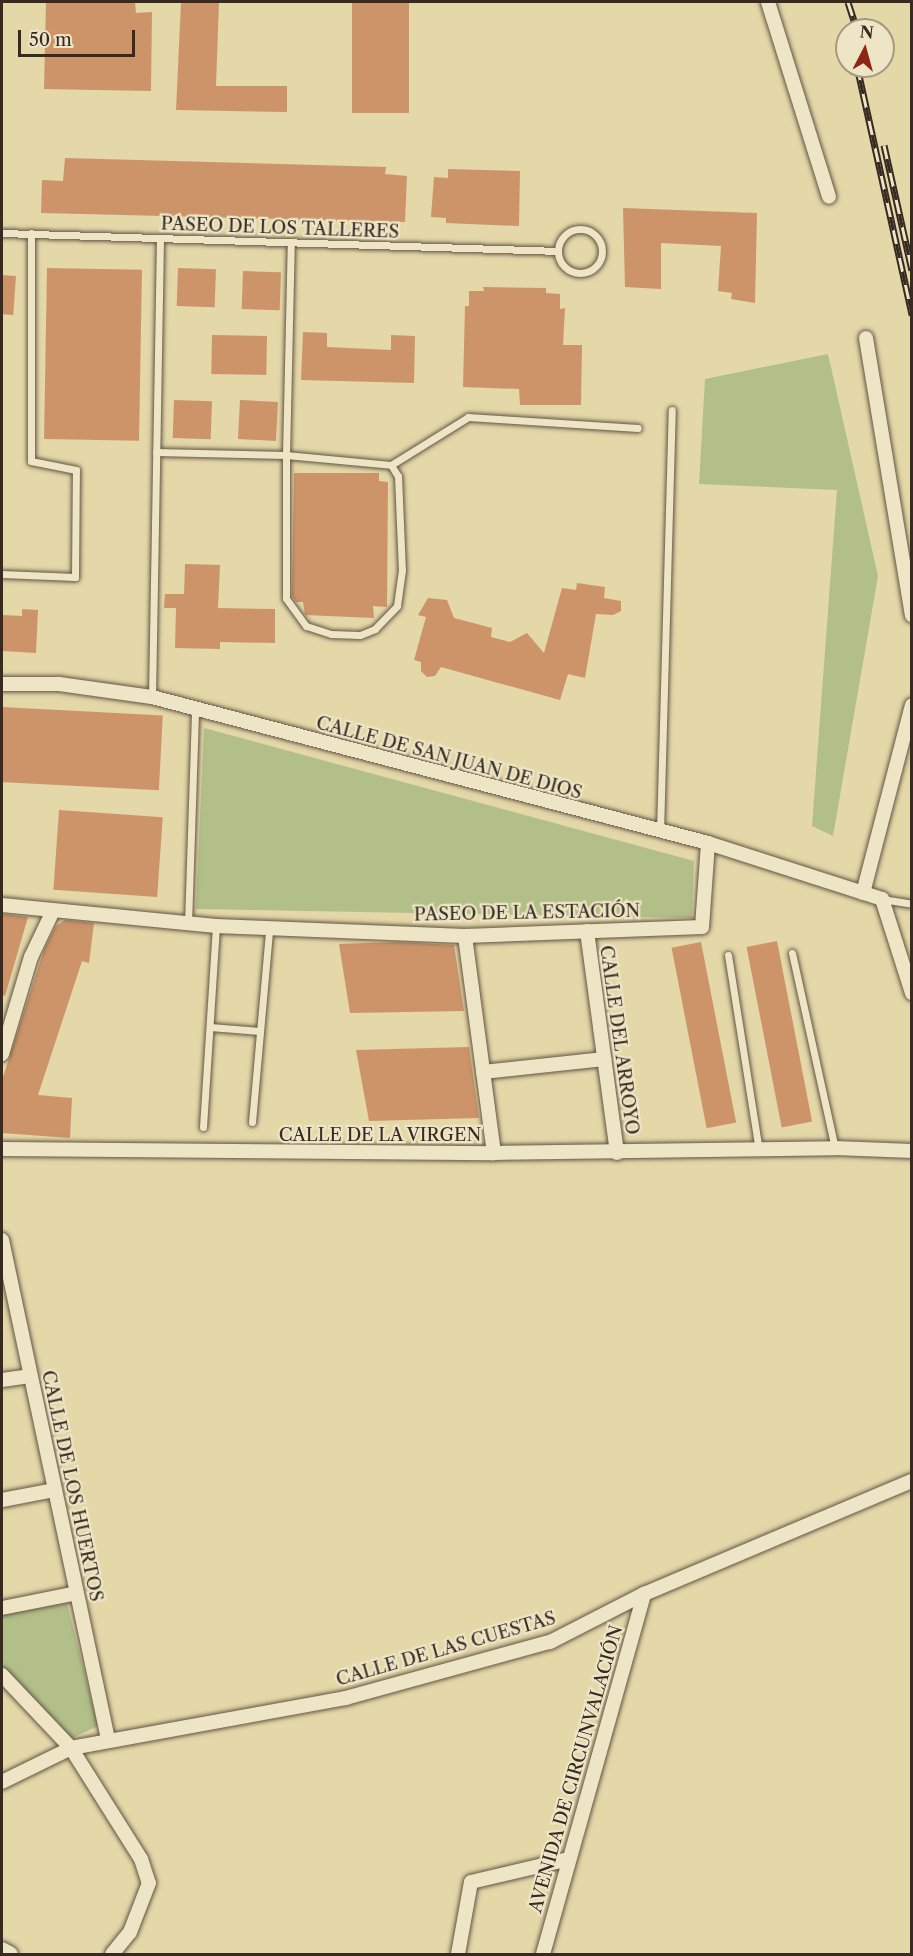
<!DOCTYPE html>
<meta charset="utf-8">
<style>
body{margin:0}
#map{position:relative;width:913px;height:1956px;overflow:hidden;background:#e4d7a8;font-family:"Libre Caslon Text",serif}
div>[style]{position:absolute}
.green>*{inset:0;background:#b2bf89}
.building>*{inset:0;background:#cd946a;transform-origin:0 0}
.roads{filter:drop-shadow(0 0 2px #625544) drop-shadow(0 0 2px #625544)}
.lane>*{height:7px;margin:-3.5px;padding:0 3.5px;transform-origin:3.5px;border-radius:3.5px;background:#ede5c6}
.lane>.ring{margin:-3.5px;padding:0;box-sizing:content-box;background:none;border:7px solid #ede5c6;border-radius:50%}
.street>*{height:14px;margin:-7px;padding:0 7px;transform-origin:7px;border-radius:7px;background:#ede5c6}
.rail>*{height:7px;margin-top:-3.5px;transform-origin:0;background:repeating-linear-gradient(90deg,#ede5c6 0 14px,#372a22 0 28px);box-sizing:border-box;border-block:2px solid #372a22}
span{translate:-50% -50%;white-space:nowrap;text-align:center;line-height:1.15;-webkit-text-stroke:4.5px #ede5c6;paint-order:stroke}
.street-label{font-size:18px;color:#372a22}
.frame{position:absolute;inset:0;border:3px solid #372a22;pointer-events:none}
.north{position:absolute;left:835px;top:18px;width:60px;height:60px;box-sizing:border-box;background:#ede5c6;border:2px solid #a49a84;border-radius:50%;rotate:6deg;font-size:16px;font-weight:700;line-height:24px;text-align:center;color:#372a22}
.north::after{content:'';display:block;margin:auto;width:21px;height:27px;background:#8f2418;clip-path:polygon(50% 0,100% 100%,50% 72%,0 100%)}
.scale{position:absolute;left:18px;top:30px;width:117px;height:27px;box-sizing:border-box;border:3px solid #372a22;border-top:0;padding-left:8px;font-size:18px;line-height:21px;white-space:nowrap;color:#372a22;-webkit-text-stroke:4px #ede5c6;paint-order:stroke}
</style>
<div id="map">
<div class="green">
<div style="clip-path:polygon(828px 354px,878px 576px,833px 836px,812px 826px,837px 490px,699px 484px,705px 379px)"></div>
<div style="clip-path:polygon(204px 728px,694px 861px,692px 918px,196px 909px)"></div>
<div style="clip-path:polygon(67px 1603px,98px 1726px,70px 1739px,2px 1671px,2px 1615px)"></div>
</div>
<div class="building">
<div style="clip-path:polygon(46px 2px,135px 2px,136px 13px,152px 12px,151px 91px,44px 89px)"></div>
<div style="clip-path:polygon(181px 2px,219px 2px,216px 86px,287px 86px,287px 112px,176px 110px)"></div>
<div style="left:352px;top:2px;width:57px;height:111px"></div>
<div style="clip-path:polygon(65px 158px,386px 167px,385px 174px,407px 176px,405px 222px,41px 213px,42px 180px,63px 181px)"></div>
<div style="clip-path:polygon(448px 169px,520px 171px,519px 226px,446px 223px,446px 218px,431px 217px,434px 177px,448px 178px)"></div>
<div style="clip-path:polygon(623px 208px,757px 213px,755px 303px,731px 299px,732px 293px,718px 291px,721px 246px,661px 243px,661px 289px,625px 287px)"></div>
<div style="left:47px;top:268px;width:95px;height:171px;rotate:1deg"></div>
<div style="left:178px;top:268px;width:38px;height:38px;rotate:2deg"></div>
<div style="left:243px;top:271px;width:38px;height:38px;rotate:2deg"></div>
<div style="left:2px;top:275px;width:14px;height:39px;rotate:4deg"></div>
<div style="clip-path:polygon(483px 287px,546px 288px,546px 293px,560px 294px,560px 309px,565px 308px,563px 345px,582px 345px,581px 405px,520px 405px,519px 389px,463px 387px,465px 306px,469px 306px,469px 291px,484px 291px)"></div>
<div style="clip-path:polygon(303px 332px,327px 333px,327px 347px,391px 350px,391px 335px,415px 336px,414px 383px,301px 380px)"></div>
<div style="left:212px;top:335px;width:55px;height:39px;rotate:1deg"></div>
<div style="left:174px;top:400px;width:38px;height:38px;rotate:2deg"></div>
<div style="left:240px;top:400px;width:38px;height:39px;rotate:3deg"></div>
<div style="clip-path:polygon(294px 473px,379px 473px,379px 481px,388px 482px,387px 607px,373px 606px,374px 618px,305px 615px,303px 602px,296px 602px,292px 596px)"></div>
<div style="clip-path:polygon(185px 564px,220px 565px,218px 608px,275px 609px,275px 643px,220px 642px,220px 649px,175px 648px,176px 608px,164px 608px,165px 594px,184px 594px)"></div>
<div style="clip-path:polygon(577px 583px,605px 587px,604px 598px,621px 601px,621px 611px,613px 615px,596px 614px,585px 678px,568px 674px,560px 700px,441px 667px,435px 676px,427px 677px,421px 671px,421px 662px,414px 660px,426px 617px,418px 615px,428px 598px,447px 600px,454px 618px,492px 628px,491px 637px,510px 642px,527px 633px,544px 653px,562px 588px,576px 590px)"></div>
<div style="clip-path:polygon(22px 609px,38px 610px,36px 653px,2px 651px,2px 615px,22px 616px)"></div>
<div style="left:2px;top:707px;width:161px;height:75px;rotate:3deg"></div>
<div style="left:59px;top:810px;width:104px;height:80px;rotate:4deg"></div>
<div style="clip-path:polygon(2px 914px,28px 917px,5px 996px,2px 995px)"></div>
<div style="clip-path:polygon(65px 920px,94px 923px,89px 963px,82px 961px,38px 1095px,72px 1098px,70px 1138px,2px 1133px,2px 1080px,44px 950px,56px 926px)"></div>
<div style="left:777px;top:941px;width:184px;height:31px;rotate:79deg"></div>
<div style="clip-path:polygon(397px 942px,454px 945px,464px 1011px,350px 1013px,339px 944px)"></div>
<div style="left:701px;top:942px;width:184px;height:30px;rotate:79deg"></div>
<div style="clip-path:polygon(469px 1047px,479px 1118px,369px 1121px,356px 1050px)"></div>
</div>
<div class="roads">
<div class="lane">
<div class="ring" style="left:558px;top:229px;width:37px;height:37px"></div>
<div style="left:2px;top:233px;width:556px;rotate:1.85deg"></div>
<div style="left:156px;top:452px;width:130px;rotate:1.3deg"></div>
<div style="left:286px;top:455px;width:105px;rotate:5.4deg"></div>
<div style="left:391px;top:465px;width:13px;rotate:58deg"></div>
<div style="left:398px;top:476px;width:94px;rotate:87.6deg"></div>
<div style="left:402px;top:570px;width:36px;rotate:98deg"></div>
<div style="left:397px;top:606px;width:32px;rotate:134deg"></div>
<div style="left:375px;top:629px;width:16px;rotate:158deg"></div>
<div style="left:360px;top:635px;width:29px;rotate:-178deg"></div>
<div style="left:331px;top:634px;width:26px;rotate:-162deg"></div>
<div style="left:306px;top:626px;width:34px;rotate:-126deg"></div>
<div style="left:286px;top:598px;width:143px;rotate:-90deg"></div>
<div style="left:286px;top:455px;width:213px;rotate:-88.7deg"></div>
<div style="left:391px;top:465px;width:91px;rotate:-31.9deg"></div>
<div style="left:468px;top:417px;width:170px;rotate:3.7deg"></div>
<div style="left:2px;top:574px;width:73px;rotate:2.4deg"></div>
<div style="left:75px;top:577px;width:107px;rotate:-89.5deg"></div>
<div style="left:76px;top:470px;width:46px;rotate:-168.7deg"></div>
<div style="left:31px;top:461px;width:228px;rotate:-90deg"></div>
<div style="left:152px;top:697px;width:457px;rotate:-89deg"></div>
<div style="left:660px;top:832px;width:422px;rotate:-88.4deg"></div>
<div style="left:882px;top:899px;width:30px;rotate:9deg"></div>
<div style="left:188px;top:924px;width:215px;rotate:-88.1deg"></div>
<div style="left:792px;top:953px;width:200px;rotate:77.6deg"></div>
<div style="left:728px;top:955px;width:197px;rotate:81deg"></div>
<div style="left:210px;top:1027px;width:50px;rotate:4.6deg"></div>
<div style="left:252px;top:1122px;width:193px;rotate:-84.9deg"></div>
<div style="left:203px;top:1127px;width:201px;rotate:-86.3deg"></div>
</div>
<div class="street">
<div style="left:768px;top:2px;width:204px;rotate:72.6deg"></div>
<div style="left:866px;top:338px;width:281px;rotate:80.6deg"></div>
<div style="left:2px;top:684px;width:57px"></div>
<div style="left:59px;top:684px;width:94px;rotate:8deg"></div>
<div style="left:152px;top:697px;width:575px;rotate:14.71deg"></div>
<div style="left:708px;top:843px;width:183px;rotate:17.8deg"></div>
<div style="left:882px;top:899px;width:99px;rotate:72.3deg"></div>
<div style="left:863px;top:893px;width:194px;rotate:-75.4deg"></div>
<div style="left:2px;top:905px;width:215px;rotate:5.6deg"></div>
<div style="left:216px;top:926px;width:249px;rotate:2.3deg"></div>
<div style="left:465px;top:936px;width:237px;rotate:-2.2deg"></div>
<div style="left:702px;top:927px;width:84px;rotate:-85.9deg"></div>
<div style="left:587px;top:931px;width:224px;rotate:82.3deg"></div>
<div style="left:465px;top:936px;width:219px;rotate:82.4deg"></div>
<div style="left:2px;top:1054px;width:101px;rotate:-73.4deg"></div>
<div style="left:31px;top:957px;width:49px;rotate:-64.5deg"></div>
<div style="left:483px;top:1072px;width:122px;rotate:-6.1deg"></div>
<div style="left:2px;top:1149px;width:492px;rotate:0.5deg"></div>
<div style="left:494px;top:1153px;width:341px;rotate:-0.8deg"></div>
<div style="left:835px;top:1148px;width:77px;rotate:2.2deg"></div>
<div style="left:2px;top:1240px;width:510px;rotate:78.01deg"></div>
<div style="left:2px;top:1380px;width:28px;rotate:-8deg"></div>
<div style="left:2px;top:1500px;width:54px;rotate:-10.7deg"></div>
<div style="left:2px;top:1608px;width:76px;rotate:-11.3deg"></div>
<div style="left:2px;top:1675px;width:100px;rotate:46.6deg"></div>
<div style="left:71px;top:1748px;width:131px;rotate:57.8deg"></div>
<div style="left:141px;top:1859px;width:25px;rotate:72deg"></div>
<div style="left:149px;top:1883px;width:53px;rotate:111.2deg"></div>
<div style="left:130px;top:1932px;width:28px;rotate:129deg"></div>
<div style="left:2px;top:1782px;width:77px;rotate:-26.2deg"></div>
<div style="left:71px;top:1748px;width:280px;rotate:-10.3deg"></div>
<div style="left:346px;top:1698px;width:212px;rotate:-15.4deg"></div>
<div style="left:550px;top:1642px;width:106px;rotate:-27.1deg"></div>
<div style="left:644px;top:1594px;width:291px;rotate:-22.9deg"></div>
<div style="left:2px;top:1949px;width:10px;rotate:29deg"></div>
<div style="left:458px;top:1954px;width:73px;rotate:-79.8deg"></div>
<div style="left:471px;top:1882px;width:101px;rotate:-13.2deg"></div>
<div style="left:543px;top:1954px;width:374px;rotate:-74.3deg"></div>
</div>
</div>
<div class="rail">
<div style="left:848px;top:2px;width:29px;rotate:72deg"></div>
<div style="left:857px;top:66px;width:255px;rotate:77.5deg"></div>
<div style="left:884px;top:145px;width:128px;rotate:77.4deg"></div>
</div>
<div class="street-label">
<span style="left:280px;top:228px;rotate:2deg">PASEO DE LOS TALLERES</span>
<span style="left:449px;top:758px;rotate:15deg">CALLE DE SAN JUAN DE DIOS</span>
<span style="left:527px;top:913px;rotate:-1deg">PASEO DE LA ESTACIÓN</span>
<span style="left:619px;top:1040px;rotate:82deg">CALLE DEL ARROYO</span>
<span style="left:380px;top:1135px">CALLE DE LA VIRGEN</span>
<span style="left:72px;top:1486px;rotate:78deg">CALLE DE LOS HUERTOS</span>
<span style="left:446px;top:1649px;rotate:-16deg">CALLE DE LAS CUESTAS</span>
<span style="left:576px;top:1769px;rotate:-74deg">AVENIDA DE CIRCUNVALACIÓN</span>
</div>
<div class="frame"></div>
<div class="north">N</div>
<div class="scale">50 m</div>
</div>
